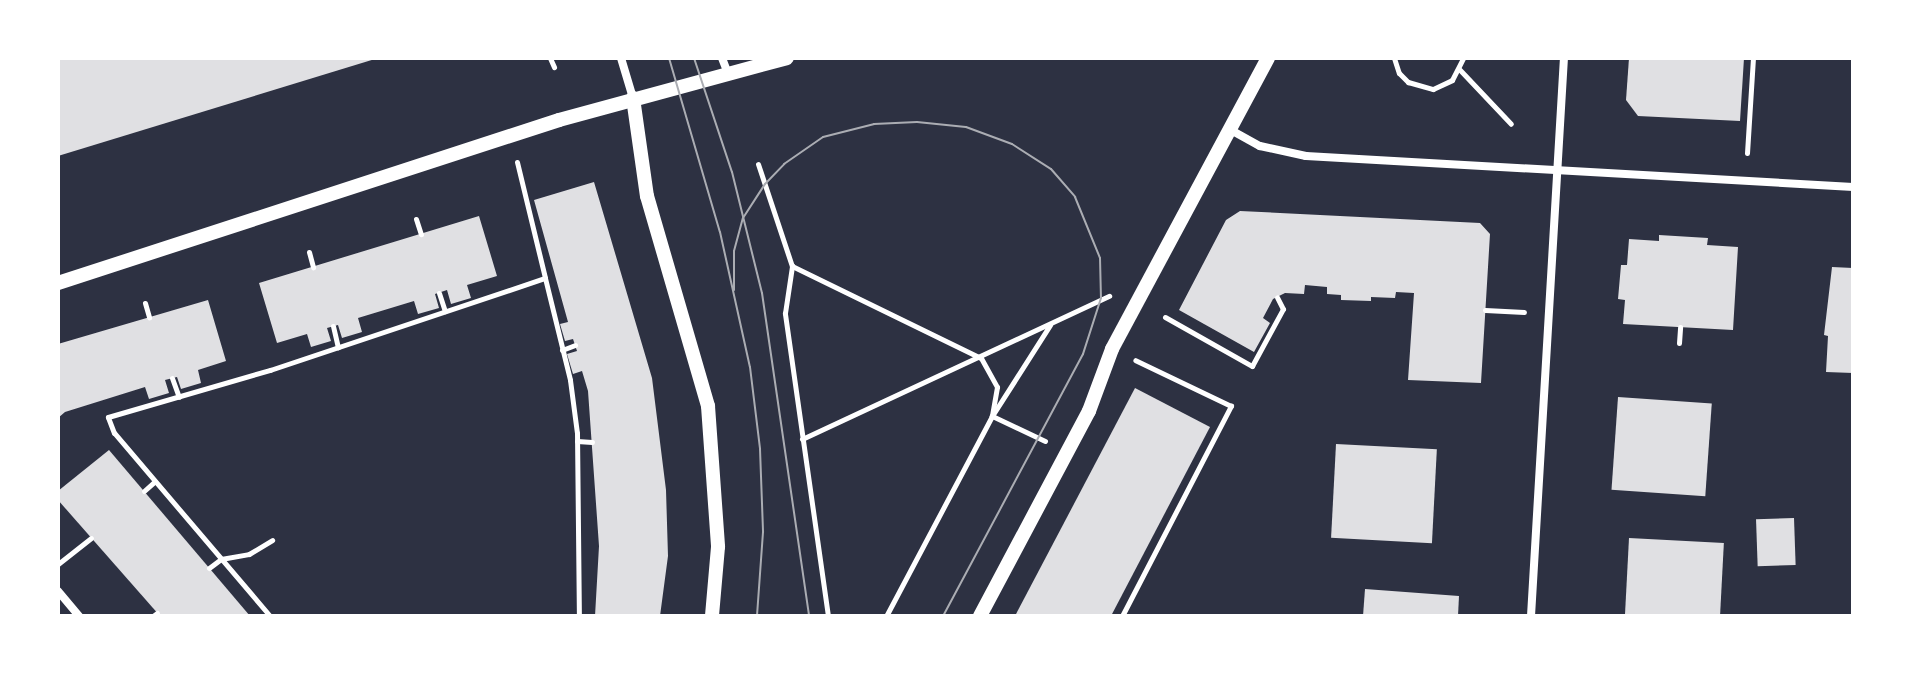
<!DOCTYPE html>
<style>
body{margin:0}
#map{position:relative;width:1911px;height:674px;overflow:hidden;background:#2d3142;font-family:Bitter,serif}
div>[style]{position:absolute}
.building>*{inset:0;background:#e0e0e3;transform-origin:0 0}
.path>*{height:5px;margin:-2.5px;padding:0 2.5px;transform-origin:2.5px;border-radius:2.5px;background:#fff}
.minor>*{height:8px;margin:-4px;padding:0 4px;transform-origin:4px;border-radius:4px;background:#fff}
.tertiary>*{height:14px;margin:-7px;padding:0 7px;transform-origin:7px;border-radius:7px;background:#fff}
.tram>*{height:2px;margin:-1px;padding:0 1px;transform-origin:1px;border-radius:1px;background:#abadb3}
span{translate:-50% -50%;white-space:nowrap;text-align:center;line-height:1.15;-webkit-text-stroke:8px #fff;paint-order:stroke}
.frame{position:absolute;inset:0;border:60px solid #fff;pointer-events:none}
</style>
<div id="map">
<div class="building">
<div style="clip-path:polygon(58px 58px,375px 58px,375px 59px,58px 156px)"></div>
<div style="clip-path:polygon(1629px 58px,1744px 58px,1740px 121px,1638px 116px,1626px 100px)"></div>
<div style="clip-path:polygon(594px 182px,652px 378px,666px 490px,668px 556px,660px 616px,595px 616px,599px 546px,588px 391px,582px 371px,573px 374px,567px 354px,577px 351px,573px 339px,565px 341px,560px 324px,568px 322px,534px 200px)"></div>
<div style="clip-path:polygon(1240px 211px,1480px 223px,1490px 234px,1481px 383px,1408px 380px,1414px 293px,1396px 292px,1395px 298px,1371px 297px,1371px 301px,1341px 300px,1341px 295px,1327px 294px,1327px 287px,1305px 285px,1304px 294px,1285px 293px,1273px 299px,1263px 318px,1270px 323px,1254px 352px,1179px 310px,1226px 220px)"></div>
<div style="clip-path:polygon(479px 216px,497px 276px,467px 285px,471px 298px,451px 304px,447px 290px,435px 294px,439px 308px,418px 314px,414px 301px,358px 318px,362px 332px,342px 338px,338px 325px,327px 328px,331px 341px,311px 347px,307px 334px,277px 343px,259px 283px)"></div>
<div style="clip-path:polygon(1659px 235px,1708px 238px,1707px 245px,1738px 247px,1733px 330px,1623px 324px,1625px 300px,1618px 299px,1621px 265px,1627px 265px,1629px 239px,1659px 241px)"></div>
<div style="clip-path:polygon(1832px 267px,1853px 268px,1853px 373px,1826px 372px,1828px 336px,1824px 335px)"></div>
<div style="clip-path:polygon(208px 300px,226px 361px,198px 370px,201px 383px,181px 389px,177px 377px,165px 380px,169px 393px,149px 399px,145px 387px,65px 412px,58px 418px,58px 344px)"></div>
<div style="clip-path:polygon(1135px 388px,1210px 427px,1111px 616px,1015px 616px)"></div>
<div style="left:1618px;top:397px;width:94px;height:93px;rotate:4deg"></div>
<div style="left:1336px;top:444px;width:101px;height:94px;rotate:3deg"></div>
<div style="clip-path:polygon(109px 450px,250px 616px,160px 616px,58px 500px,58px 491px)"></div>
<div style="left:1794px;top:518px;width:47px;height:38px;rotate:88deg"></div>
<div style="left:1629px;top:538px;width:95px;height:78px;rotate:3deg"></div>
<div style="clip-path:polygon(1365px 589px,1459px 596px,1458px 616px,1363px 616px)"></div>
</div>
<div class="path">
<div style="left:550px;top:58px;width:10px;rotate:66deg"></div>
<div style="left:1394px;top:58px;width:16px;rotate:72deg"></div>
<div style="left:1399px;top:73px;width:13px;rotate:45deg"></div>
<div style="left:1408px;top:82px;width:26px;rotate:16deg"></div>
<div style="left:1433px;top:89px;width:21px;rotate:-25deg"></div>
<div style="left:1452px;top:80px;width:25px;rotate:-63deg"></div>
<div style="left:1460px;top:70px;width:74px;rotate:46.6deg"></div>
<div style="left:1747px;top:153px;width:95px;rotate:-86.4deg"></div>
<div style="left:517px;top:162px;width:119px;rotate:76.4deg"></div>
<div style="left:758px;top:164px;width:108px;rotate:71.6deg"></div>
<div style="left:416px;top:219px;width:16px;rotate:72deg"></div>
<div style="left:309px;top:252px;width:16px;rotate:75deg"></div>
<div style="left:439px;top:293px;width:19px;rotate:72deg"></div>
<div style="left:145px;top:303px;width:15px;rotate:74deg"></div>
<div style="left:1485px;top:310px;width:39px;rotate:3deg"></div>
<div style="left:1165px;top:317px;width:100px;rotate:29.4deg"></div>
<div style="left:1252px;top:366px;width:65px;rotate:-61.5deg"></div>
<div style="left:1283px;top:309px;width:13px;rotate:-117deg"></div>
<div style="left:333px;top:326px;width:22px;rotate:77deg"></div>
<div style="left:1679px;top:343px;width:16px;rotate:-86deg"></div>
<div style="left:562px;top:350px;width:14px;rotate:-21deg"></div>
<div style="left:172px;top:378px;width:20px;rotate:70deg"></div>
<div style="left:802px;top:439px;width:339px;rotate:-25deg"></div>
<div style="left:577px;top:441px;width:15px;rotate:4deg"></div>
<div style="left:1045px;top:441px;width:59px;rotate:-154.7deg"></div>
<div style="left:992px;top:416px;width:108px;rotate:-57.5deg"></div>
<div style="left:144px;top:491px;width:13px;rotate:-42deg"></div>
<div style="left:58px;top:564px;width:42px;rotate:-38.2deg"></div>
<div style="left:209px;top:568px;width:15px;rotate:-37deg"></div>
<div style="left:221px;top:559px;width:28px;rotate:-10deg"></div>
<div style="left:249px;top:554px;width:27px;rotate:-31deg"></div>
<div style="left:153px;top:616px;width:5px;rotate:-37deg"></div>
<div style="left:270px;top:616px;width:240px;rotate:-130.4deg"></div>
<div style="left:114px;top:433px;width:17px;rotate:-111deg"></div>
<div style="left:108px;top:417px;width:169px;rotate:-16.2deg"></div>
<div style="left:270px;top:370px;width:290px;rotate:-18.5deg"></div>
<div style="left:545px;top:278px;width:105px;rotate:76.2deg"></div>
<div style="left:570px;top:380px;width:53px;rotate:82.5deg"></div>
<div style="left:577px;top:433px;width:183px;rotate:89.4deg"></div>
<div style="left:828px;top:616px;width:306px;rotate:-98.1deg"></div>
<div style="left:785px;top:313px;width:48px;rotate:-81.5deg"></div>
<div style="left:792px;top:266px;width:210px;rotate:26deg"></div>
<div style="left:981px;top:358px;width:33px;rotate:61deg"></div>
<div style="left:997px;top:387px;width:29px;rotate:100deg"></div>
<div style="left:992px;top:416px;width:226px;rotate:117.9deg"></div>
<div style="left:1122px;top:616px;width:237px;rotate:-62.6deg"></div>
<div style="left:1231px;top:406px;width:106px;rotate:-154.4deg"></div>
</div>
<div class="minor">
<div style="left:621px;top:58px;width:42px;rotate:73.3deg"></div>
<div style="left:722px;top:58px;width:17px;rotate:69deg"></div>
<div style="left:1229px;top:129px;width:35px;rotate:29deg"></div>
<div style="left:1260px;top:146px;width:47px;rotate:12.3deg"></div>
<div style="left:1306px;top:156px;width:548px;rotate:3.24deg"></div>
<div style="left:58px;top:591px;width:33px;rotate:50deg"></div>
<div style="left:1531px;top:616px;width:559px;rotate:-86.62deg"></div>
</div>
<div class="tertiary">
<div style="left:633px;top:98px;width:99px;rotate:81.9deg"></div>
<div style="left:647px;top:196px;width:219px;rotate:73.8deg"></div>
<div style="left:708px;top:406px;width:141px;rotate:85.9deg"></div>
<div style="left:718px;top:547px;width:69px;rotate:95deg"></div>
<div style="left:58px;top:283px;width:527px;rotate:-18.02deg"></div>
<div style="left:559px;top:120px;width:236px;rotate:-15.2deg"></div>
<div style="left:980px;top:616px;width:232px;rotate:-62deg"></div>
<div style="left:1089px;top:411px;width:66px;rotate:-69.6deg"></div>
<div style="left:1112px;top:349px;width:330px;rotate:-61.8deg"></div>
</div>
<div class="tram">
<div style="left:669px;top:58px;width:181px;rotate:73.7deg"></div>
<div style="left:720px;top:232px;width:138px;rotate:77.5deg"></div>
<div style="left:750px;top:367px;width:83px;rotate:83deg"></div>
<div style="left:760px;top:449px;width:83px;rotate:87.9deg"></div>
<div style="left:763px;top:532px;width:84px;rotate:94.1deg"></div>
<div style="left:694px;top:58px;width:120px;rotate:71.6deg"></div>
<div style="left:732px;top:172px;width:125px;rotate:76.1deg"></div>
<div style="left:762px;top:293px;width:326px;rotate:81.7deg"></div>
<div style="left:734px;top:290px;width:39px;rotate:-90deg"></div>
<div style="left:734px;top:251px;width:34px;rotate:-75deg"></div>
<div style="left:743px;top:218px;width:40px;rotate:-57.1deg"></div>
<div style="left:765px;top:184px;width:28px;rotate:-46deg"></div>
<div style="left:784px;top:164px;width:47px;rotate:-34.7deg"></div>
<div style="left:823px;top:137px;width:53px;rotate:-14.3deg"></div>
<div style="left:874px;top:124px;width:43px;rotate:-2.7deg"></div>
<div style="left:917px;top:122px;width:49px;rotate:5.8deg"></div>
<div style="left:966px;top:127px;width:49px;rotate:20.3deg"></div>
<div style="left:1012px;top:144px;width:46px;rotate:32.7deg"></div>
<div style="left:1051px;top:169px;width:37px;rotate:49deg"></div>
<div style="left:1075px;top:197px;width:66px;rotate:67.7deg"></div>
<div style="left:1100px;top:258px;width:40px;rotate:88.6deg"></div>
<div style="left:1101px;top:298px;width:59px;rotate:107.8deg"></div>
<div style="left:1083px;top:354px;width:297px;rotate:118.1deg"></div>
</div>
<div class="frame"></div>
</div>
